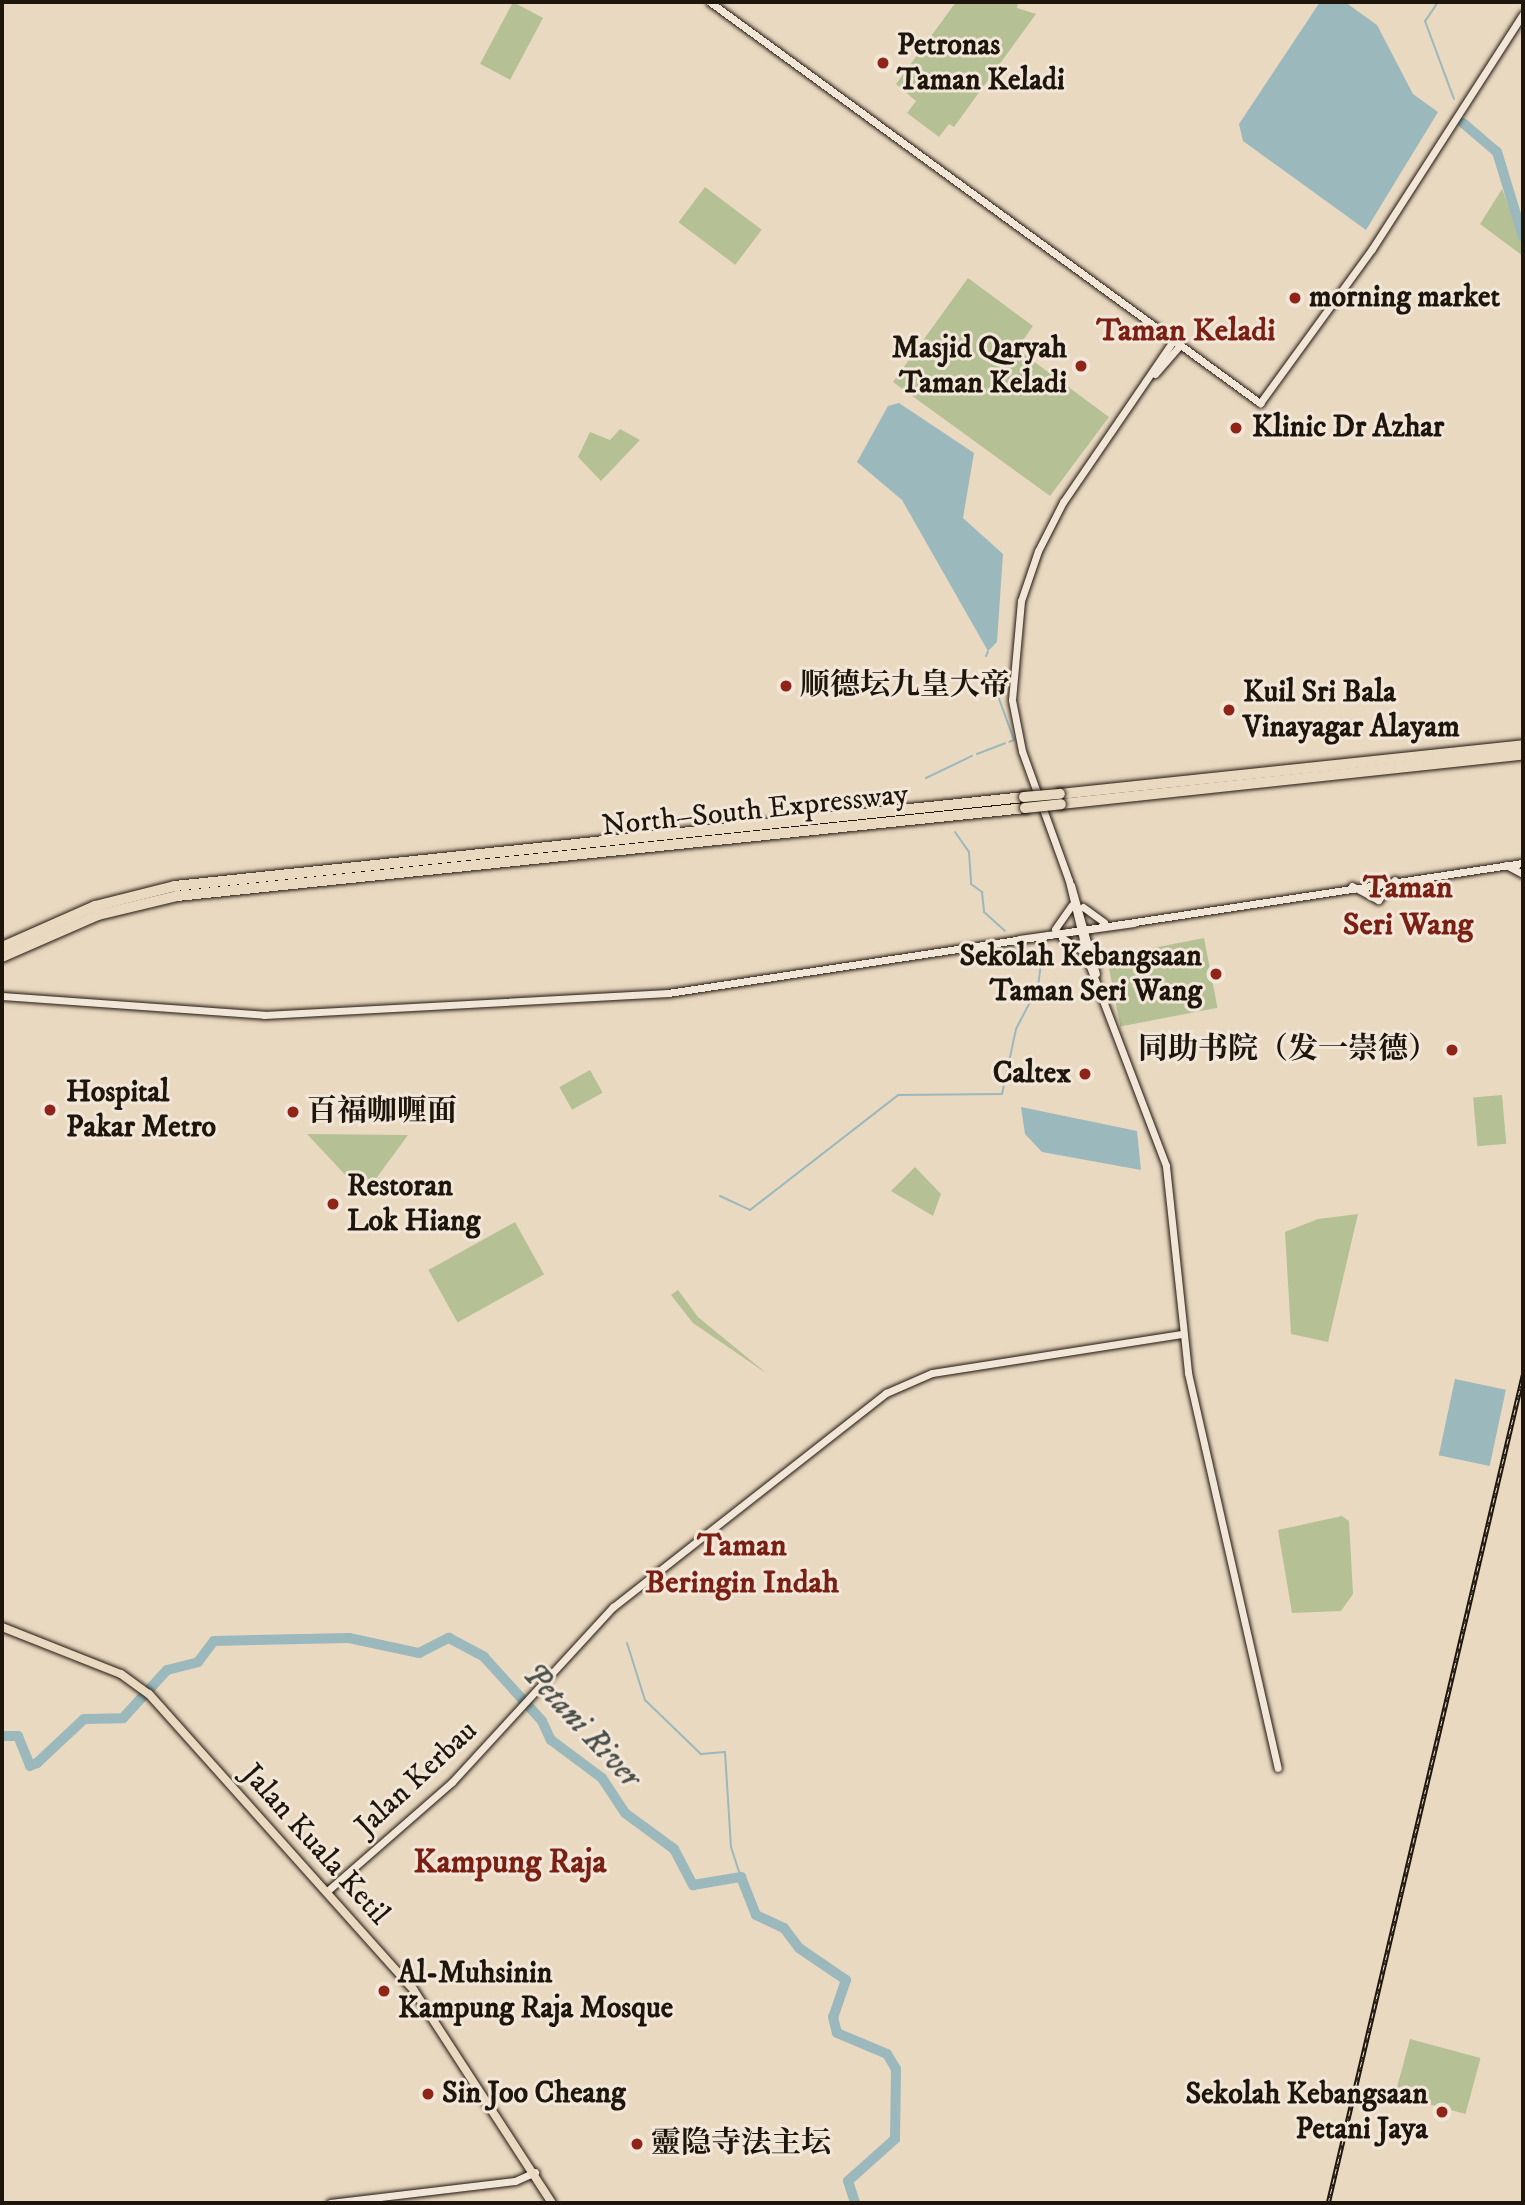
<!DOCTYPE html>
<meta charset="utf-8">
<style>
body{margin:0}
#map{position:relative;width:1525px;height:2205px;overflow:hidden;background:#ead9c1;font-family:"IM FELL DW Pica","Noto Serif SC",serif}
div>[style]{position:absolute}
.green>*{inset:0;background:#b5c094;transform-origin:0 0}
.water>*{inset:0;background:#9bb8bc;transform-origin:0 0}
.stream>*{height:2px;margin:-1px;padding:0 1px;transform-origin:1px;border-radius:1px;background:#9bb8bc}
.river>*{height:10px;margin:-5px;padding:0 5px;transform-origin:5px;border-radius:5px;background:#9bb8bc}
.roads{filter:drop-shadow(0 0 2px #1e160d) drop-shadow(0 0 2px #1e160d)}
.secondary>*{height:7px;margin:-3.5px;padding:0 3.5px;transform-origin:3.5px;border-radius:3.5px;background:#f1e6d7}
.primary>*{height:8px;margin:-4px;padding:0 4px;transform-origin:4px;border-radius:4px;background:#ead9c1}
.highway>*{height:10px;margin:-5px;padding:0 5px;transform-origin:5px;border-radius:5px;background:#ead9c1}
.rail>*{height:4.5px;margin-top:-2.25px;transform-origin:0;background:repeating-linear-gradient(90deg,#f1e6d7 0 5px,#1e160d 0 10px);box-sizing:border-box;border-block:2px solid #1e160d}
.bridges{filter:drop-shadow(0 0 2px #1e160d) drop-shadow(0 0 2px #1e160d)}
.highway-bridge>*{height:10px;margin:-5px;padding:0 5px;transform-origin:5px;border-radius:5px;background:#ead9c1}
.dots>*{width:19px;height:19px;translate:-50% -50%;box-sizing:border-box;border:4px solid #f1e6d7;border-radius:50%}
span{translate:-50% -50%;white-space:nowrap;text-align:center;line-height:1.15;-webkit-text-stroke:6px #f1e6d7;paint-order:stroke}
.poi-label{font-size:30px;color:#1e160d;font-weight:700}
.left{translate:0 -50%;text-align:left}
.right{translate:-100% -50%;text-align:right}
.street-label{font-size:30px;color:#1e160d}
.neighbourhood-label{font-size:32px;color:#7a1f14;font-weight:700}
.water-label{font-size:32px;color:#4a4f4a;font-style:italic}
.quarter-label{font-size:33px;color:#7a1f14;font-weight:700}
.frame{position:absolute;inset:0;border:4px solid #1e160d;pointer-events:none}
</style>
<div id="map">
<div class="green">
<div style="left:513px;top:2px;width:34px;height:70px;rotate:28deg"></div>
<div style="clip-path:polygon(956px 2px,1018px 2px,1017px 8px,1036px 14px,954px 127px,949px 124px,939px 137px,907px 113px,916px 101px,896px 84px)"></div>
<div style="left:705px;top:187px;width:71px;height:44px;rotate:37deg"></div>
<div style="clip-path:polygon(1502px 189px,1523px 242px,1523px 256px,1480px 224px)"></div>
<div style="clip-path:polygon(968px 278px,1033px 326px,1017px 349px,1109px 417px,1050px 496px,893px 382px)"></div>
<div style="clip-path:polygon(620px 429px,640px 440px,601px 481px,578px 457px,590px 432px,610px 440px)"></div>
<div style="left:1204px;top:938px;width:71px;height:99px;rotate:79deg"></div>
<div style="left:590px;top:1070px;width:26px;height:35px;rotate:61deg"></div>
<div style="left:1502px;top:1095px;width:49px;height:29px;rotate:85deg"></div>
<div style="clip-path:polygon(307px 1134px,408px 1135px,364px 1195px)"></div>
<div style="clip-path:polygon(915px 1167px,941px 1194px,933px 1216px,891px 1191px)"></div>
<div style="clip-path:polygon(1358px 1214px,1328px 1342px,1291px 1334px,1285px 1232px,1318px 1219px)"></div>
<div style="left:515px;top:1222px;width:60px;height:99px;rotate:61deg"></div>
<div style="clip-path:polygon(678px 1290px,698px 1317px,766px 1373px,693px 1323px,671px 1295px)"></div>
<div style="clip-path:polygon(1342px 1516px,1349px 1521px,1353px 1594px,1341px 1611px,1292px 1613px,1278px 1530px)"></div>
<div style="left:1410px;top:2039px;width:73px;height:58px;rotate:15deg"></div>
</div>
<div class="water">
<div style="clip-path:polygon(1320px 2px,1345px 2px,1377px 25px,1413px 94px,1438px 112px,1366px 230px,1243px 141px,1239px 124px)"></div>
<div style="clip-path:polygon(899px 403px,974px 453px,963px 518px,1003px 554px,997px 642px,988px 651px,902px 500px,857px 462px,888px 406px)"></div>
<div style="clip-path:polygon(1021px 1107px,1137px 1131px,1141px 1170px,1042px 1152px,1025px 1134px)"></div>
<div style="left:1455px;top:1379px;width:52px;height:78px;rotate:12deg"></div>
</div>
<div class="stream">
<div style="left:1438px;top:2px;width:23px;rotate:124deg"></div>
<div style="left:1425px;top:21px;width:83px;rotate:69.6deg"></div>
<div style="left:986px;top:656px;width:5px;rotate:-68deg"></div>
<div style="left:990px;top:674px;width:70px;rotate:70deg"></div>
<div style="left:1014px;top:740px;width:5px;rotate:158deg"></div>
<div style="left:977px;top:754px;width:30px;rotate:-21deg"></div>
<div style="left:926px;top:778px;width:51px;rotate:-25.6deg"></div>
<div style="left:955px;top:832px;width:24px;rotate:55deg"></div>
<div style="left:969px;top:852px;width:32px;rotate:86deg"></div>
<div style="left:971px;top:884px;width:14px;rotate:36deg"></div>
<div style="left:982px;top:892px;width:20px;rotate:84deg"></div>
<div style="left:984px;top:912px;width:28px;rotate:42deg"></div>
<div style="left:720px;top:1196px;width:33px;rotate:25deg"></div>
<div style="left:750px;top:1210px;width:187px;rotate:-37.8deg"></div>
<div style="left:898px;top:1095px;width:104px;rotate:-0.6deg"></div>
<div style="left:1002px;top:1094px;width:66px;rotate:-77.8deg"></div>
<div style="left:1016px;top:1029px;width:47px;rotate:-62.4deg"></div>
<div style="left:1038px;top:987px;width:26px;rotate:-83deg"></div>
<div style="left:1041px;top:961px;width:21px;rotate:-145deg"></div>
<div style="left:627px;top:1643px;width:60px;rotate:72.5deg"></div>
<div style="left:645px;top:1700px;width:78px;rotate:44deg"></div>
<div style="left:701px;top:1754px;width:24px;rotate:-5deg"></div>
<div style="left:725px;top:1752px;width:95px;rotate:86.4deg"></div>
<div style="left:731px;top:1847px;width:32px;rotate:72deg"></div>
</div>
<div class="river">
<div style="left:1463px;top:123px;width:45px;rotate:40.5deg"></div>
<div style="left:1497px;top:152px;width:89px;rotate:73deg"></div>
<div style="left:2px;top:1736px;width:16px"></div>
<div style="left:18px;top:1736px;width:32px;rotate:68deg"></div>
<div style="left:30px;top:1766px;width:8px;rotate:-23deg"></div>
<div style="left:37px;top:1763px;width:64px;rotate:-43.1deg"></div>
<div style="left:84px;top:1719px;width:39px;rotate:-1deg"></div>
<div style="left:123px;top:1718px;width:65px;rotate:-47.5deg"></div>
<div style="left:167px;top:1670px;width:32px;rotate:-14deg"></div>
<div style="left:198px;top:1662px;width:26px;rotate:-53deg"></div>
<div style="left:214px;top:1641px;width:135px;rotate:-1.3deg"></div>
<div style="left:349px;top:1638px;width:72px;rotate:12.1deg"></div>
<div style="left:419px;top:1653px;width:34px;rotate:-27deg"></div>
<div style="left:449px;top:1638px;width:40px;rotate:28deg"></div>
<div style="left:484px;top:1657px;width:86px;rotate:47.8deg"></div>
<div style="left:542px;top:1721px;width:21px;rotate:65deg"></div>
<div style="left:551px;top:1740px;width:64px;rotate:36.7deg"></div>
<div style="left:602px;top:1778px;width:42px;rotate:56.7deg"></div>
<div style="left:625px;top:1813px;width:61px;rotate:36.3deg"></div>
<div style="left:674px;top:1849px;width:41px;rotate:62.2deg"></div>
<div style="left:693px;top:1885px;width:49px;rotate:-9.5deg"></div>
<div style="left:741px;top:1877px;width:41px;rotate:68.5deg"></div>
<div style="left:756px;top:1915px;width:31px;rotate:25deg"></div>
<div style="left:784px;top:1928px;width:25px;rotate:53deg"></div>
<div style="left:799px;top:1948px;width:57px;rotate:34.2deg"></div>
<div style="left:846px;top:1980px;width:39px;rotate:109deg"></div>
<div style="left:833px;top:2017px;width:16px;rotate:76deg"></div>
<div style="left:837px;top:2033px;width:54px;rotate:22.8deg"></div>
<div style="left:887px;top:2054px;width:17px;rotate:59deg"></div>
<div style="left:896px;top:2069px;width:70px;rotate:90.8deg"></div>
<div style="left:895px;top:2139px;width:63px;rotate:138.2deg"></div>
<div style="left:848px;top:2181px;width:23px;rotate:72deg"></div>
</div>
<div class="roads">
<div class="secondary">
<div style="left:710px;top:2px;width:681px;rotate:36.1deg"></div>
<div style="left:1260px;top:403px;width:190px;rotate:-54deg"></div>
<div style="left:1372px;top:249px;width:279px;rotate:-57.3deg"></div>
<div style="left:1173px;top:341px;width:195px;rotate:124.3deg"></div>
<div style="left:1063px;top:502px;width:55px;rotate:117deg"></div>
<div style="left:1038px;top:551px;width:53px;rotate:108.8deg"></div>
<div style="left:1021px;top:601px;width:99px;rotate:95.2deg"></div>
<div style="left:1012px;top:700px;width:52px;rotate:78.9deg"></div>
<div style="left:1022px;top:751px;width:138px;rotate:70.1deg"></div>
<div style="left:1069px;top:881px;width:85px;rotate:76.5deg"></div>
<div style="left:1089px;top:964px;width:216px;rotate:69.1deg"></div>
<div style="left:1166px;top:1166px;width:208px;rotate:83.9deg"></div>
<div style="left:1188px;top:1373px;width:405px;rotate:77.2deg"></div>
<div style="left:1155px;top:374px;width:38px;rotate:-49deg"></div>
<div style="left:1506px;top:865px;width:19px;rotate:28deg"></div>
<div style="left:1071px;top:885px;width:92px;rotate:74.3deg"></div>
<div style="left:1352px;top:886px;width:30px;rotate:28deg"></div>
<div style="left:1378px;top:900px;width:26px;rotate:-50deg"></div>
<div style="left:1083px;top:907px;width:26px;rotate:36deg"></div>
<div style="left:1055px;top:929px;width:29px;rotate:-55deg"></div>
<div style="left:1062px;top:938px;width:26px;rotate:32deg"></div>
<div style="left:1019px;top:939px;width:116px;rotate:-7.9deg"></div>
<div style="left:2px;top:996px;width:263px;rotate:4.1deg"></div>
<div style="left:264px;top:1015px;width:405px;rotate:-3.1deg"></div>
<div style="left:668px;top:993px;width:865px;rotate:-8.65deg"></div>
<div style="left:326px;top:1892px;width:167px;rotate:-41.1deg"></div>
<div style="left:452px;top:1782px;width:238px;rotate:-47.4deg"></div>
<div style="left:613px;top:1607px;width:347px;rotate:-38.1deg"></div>
<div style="left:886px;top:1393px;width:50px;rotate:-23.5deg"></div>
<div style="left:932px;top:1373px;width:251px;rotate:-8.9deg"></div>
<div style="left:330px;top:2203px;width:186px;rotate:-6.8deg"></div>
<div style="left:515px;top:2181px;width:22px;rotate:-24deg"></div>
</div>
<div class="primary">
<div style="left:2px;top:1627px;width:128px;rotate:21.6deg"></div>
<div style="left:121px;top:1674px;width:34px;rotate:36deg"></div>
<div style="left:149px;top:1694px;width:396px;rotate:48.2deg"></div>
<div style="left:413px;top:1989px;width:255px;rotate:57deg"></div>
</div>
<div class="highway">
<div style="left:1060px;top:794px;width:466px;rotate:-6deg"></div>
<div style="left:1061px;top:804px;width:465px;rotate:-6.1deg"></div>
<div style="left:2px;top:947px;width:102px;rotate:-23.8deg"></div>
<div style="left:95px;top:906px;width:82px;rotate:-14deg"></div>
<div style="left:175px;top:886px;width:854px;rotate:-5.98deg"></div>
<div style="left:2px;top:957px;width:105px;rotate:-23.6deg"></div>
<div style="left:98px;top:915px;width:81px;rotate:-13.5deg"></div>
<div style="left:177px;top:896px;width:853px;rotate:-5.92deg"></div>
</div>
</div>
<div class="rail">
<div style="left:1328px;top:2203px;width:851px;rotate:-76.75deg"></div>
</div>
<div class="bridges">
<div class="highway-bridge">
<div style="left:1024px;top:797px;width:36px;rotate:-5deg"></div>
<div style="left:1025px;top:808px;width:36px;rotate:-6deg"></div>
</div>
</div>
<div class="dots">
<div style="left:883px;top:63px;background:#8f2418"></div>
<div style="left:1295px;top:298px;background:#8f2418"></div>
<div style="left:1081px;top:366px;background:#8f2418"></div>
<div style="left:1236px;top:428px;background:#8f2418"></div>
<div style="left:786px;top:686px;background:#8f2418"></div>
<div style="left:1229px;top:710px;background:#8f2418"></div>
<div style="left:1216px;top:974px;background:#8f2418"></div>
<div style="left:1452px;top:1050px;background:#8f2418"></div>
<div style="left:1085px;top:1074px;background:#8f2418"></div>
<div style="left:50px;top:1110px;background:#8f2418"></div>
<div style="left:293px;top:1112px;background:#8f2418"></div>
<div style="left:333px;top:1204px;background:#8f2418"></div>
<div style="left:384px;top:1991px;background:#8f2418"></div>
<div style="left:428px;top:2094px;background:#8f2418"></div>
<div style="left:1442px;top:2112px;background:#8f2418"></div>
<div style="left:637px;top:2144px;background:#8f2418"></div>
</div>
<div class="poi-label">
<span class="left" style="left:897px;top:63px">Petronas<br>Taman Keladi</span>
<span class="left" style="left:1309px;top:298px">morning market</span>
<span class="right" style="left:1067px;top:366px">Masjid Qaryah<br>Taman Keladi</span>
<span class="left" style="left:1252px;top:428px">Klinic Dr Azhar</span>
<span class="left" style="left:800px;top:686px">顺德坛九皇大帝</span>
<span class="left" style="left:1243px;top:710px">Kuil Sri Bala<br>Vinayagar Alayam</span>
<span class="right" style="left:1202px;top:974px">Sekolah Kebangsaan<br>Taman Seri Wang</span>
<span class="right" style="left:1438px;top:1050px">同助书院（发一崇德）</span>
<span class="right" style="left:1071px;top:1074px">Caltex</span>
<span class="left" style="left:66px;top:1110px">Hospital<br>Pakar Metro</span>
<span class="left" style="left:307px;top:1112px">百福咖喱面</span>
<span class="left" style="left:347px;top:1204px">Restoran<br>Lok Hiang</span>
<span class="left" style="left:398px;top:1991px">Al-Muhsinin<br>Kampung Raja Mosque</span>
<span class="left" style="left:442px;top:2094px">Sin Joo Cheang</span>
<span class="right" style="left:1428px;top:2112px">Sekolah Kebangsaan<br>Petani Jaya</span>
<span class="left" style="left:651px;top:2144px">靈隐寺法主坛</span>
</div>
<div class="street-label">
<span style="left:755px;top:811px;rotate:-6deg">North–South Expressway</span>
<span style="left:417px;top:1779px;rotate:-43deg">Jalan Kerbau</span>
<span style="left:315px;top:1845px;rotate:48deg">Jalan Kuala Ketil</span>
</div>
<div class="neighbourhood-label">
<span style="left:1186px;top:331px">Taman Keladi</span>
<span style="left:1408px;top:907px">Taman<br>Seri Wang</span>
<span style="left:742px;top:1565px">Taman<br>Beringin Indah</span>
</div>
<div class="water-label">
<span style="left:581px;top:1726px;rotate:47deg">Petani River</span>
</div>
<div class="quarter-label">
<span style="left:510px;top:1863px">Kampung Raja</span>
</div>
<div class="frame"></div>
</div>
